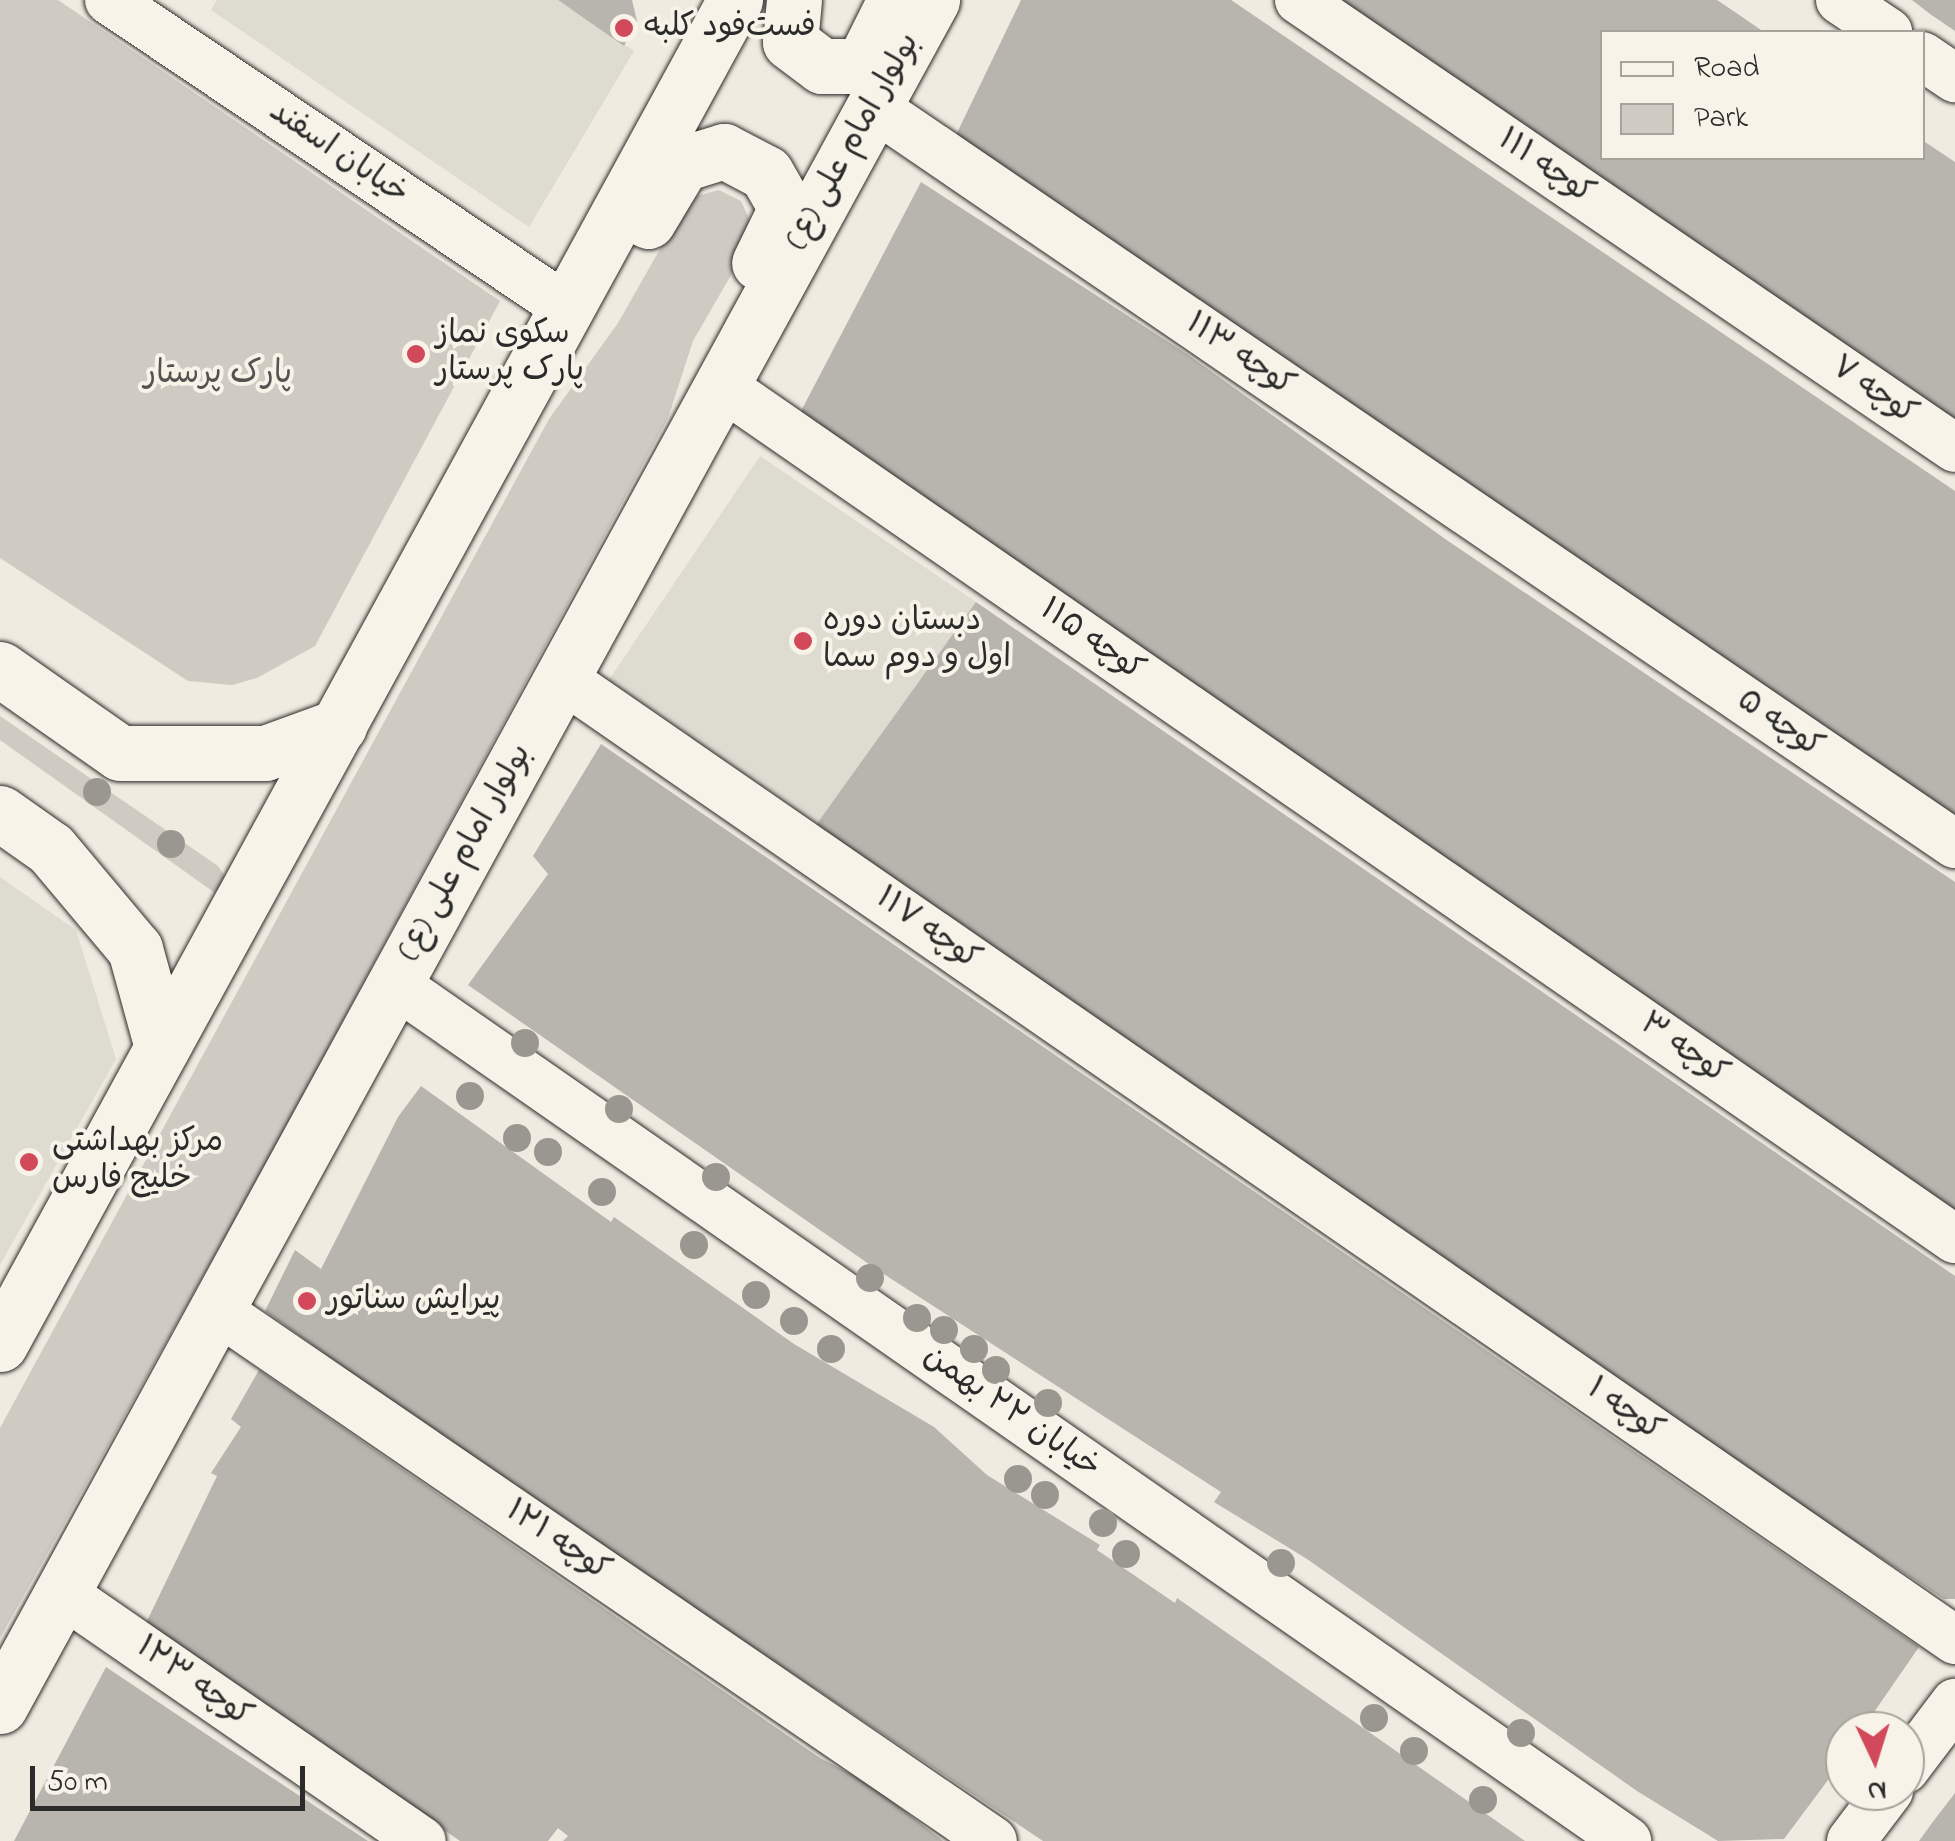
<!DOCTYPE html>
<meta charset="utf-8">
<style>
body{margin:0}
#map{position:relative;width:1955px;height:1841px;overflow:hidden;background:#efebe0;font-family:"Indie Flower","Playpen Sans Arabic",sans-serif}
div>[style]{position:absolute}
.built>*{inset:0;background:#dedbd1;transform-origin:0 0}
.green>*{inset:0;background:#cfcbc2}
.building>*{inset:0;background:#b8b5ae}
.roads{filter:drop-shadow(0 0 2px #2b2b2b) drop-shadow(0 0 2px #2b2b2b)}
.minor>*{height:48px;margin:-24px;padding:0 24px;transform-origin:24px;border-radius:24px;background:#f7f3e8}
.major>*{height:55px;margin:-27.5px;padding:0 27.5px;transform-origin:27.5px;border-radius:27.5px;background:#f7f3e8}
.trees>*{width:28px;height:28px;margin:-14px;border-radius:50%;background:#9a9791}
.dots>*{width:28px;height:28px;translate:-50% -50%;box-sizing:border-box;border:5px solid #f7f3e8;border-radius:50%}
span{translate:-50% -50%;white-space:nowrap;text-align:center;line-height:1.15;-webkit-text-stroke:8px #f7f3e8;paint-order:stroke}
.poi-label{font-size:32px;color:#2b2b2b}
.left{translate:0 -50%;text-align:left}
.street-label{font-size:32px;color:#2b2b2b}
.park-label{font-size:32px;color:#545351}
.legend{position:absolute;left:1600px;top:30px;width:325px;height:130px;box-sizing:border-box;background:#f7f3e8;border:2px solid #a5a39c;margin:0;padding:12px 18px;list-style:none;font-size:30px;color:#2b2b2b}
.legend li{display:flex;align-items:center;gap:20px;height:50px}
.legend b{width:50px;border:2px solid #a5a39c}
.north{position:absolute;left:1825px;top:1711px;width:100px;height:100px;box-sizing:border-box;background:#f7f3e8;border:2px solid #a5a39c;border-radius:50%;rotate:176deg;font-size:28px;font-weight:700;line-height:40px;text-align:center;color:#2b2b2b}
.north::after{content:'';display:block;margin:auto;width:35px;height:45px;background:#d1495b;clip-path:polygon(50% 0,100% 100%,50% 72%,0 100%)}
.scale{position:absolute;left:30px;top:1766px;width:275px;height:45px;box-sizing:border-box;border:5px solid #2b2b2b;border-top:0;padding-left:12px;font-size:30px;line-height:35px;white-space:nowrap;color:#2b2b2b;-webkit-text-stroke:8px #f7f3e8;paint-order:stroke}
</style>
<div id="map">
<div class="built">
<div style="clip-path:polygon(217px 0,558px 0,634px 51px,529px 227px,211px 10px)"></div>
<div style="left:760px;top:456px;width:261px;height:273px;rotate:34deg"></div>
<div style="clip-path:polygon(0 877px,76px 930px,116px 1059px,0 1265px)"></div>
</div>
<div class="green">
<div style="clip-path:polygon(0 0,58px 0,500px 301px,315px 646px,257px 678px,232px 685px,188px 681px,0 558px)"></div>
<div style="clip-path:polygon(719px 190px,741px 201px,752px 225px,738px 263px,693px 341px,668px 418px,258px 1178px,0 1638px,0 1428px,549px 419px,618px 323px,689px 198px)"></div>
<div style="clip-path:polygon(0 716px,218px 866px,228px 881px,215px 893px,0 740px)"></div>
</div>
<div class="building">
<div style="clip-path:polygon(558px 0,632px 0,637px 21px,624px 46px)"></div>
<div style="clip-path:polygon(1021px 0,1231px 0,1955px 491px,1955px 817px,956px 135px)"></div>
<div style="clip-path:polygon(1331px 0,1717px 0,1732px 10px,1764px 32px,1602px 32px,1602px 158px,1922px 158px,1922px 140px,1955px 162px,1955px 424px)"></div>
<div style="clip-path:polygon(1912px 0,1955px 0,1955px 31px,1930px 14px)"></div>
<div style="clip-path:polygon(921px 182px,1187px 354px,1448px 541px,1955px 882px,1955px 1210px,800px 413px)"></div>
<div style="clip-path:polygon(976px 602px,1955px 1276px,1955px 1599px,1944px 1599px,1833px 1527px,816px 825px)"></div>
<div style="clip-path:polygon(601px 744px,1919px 1647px,1861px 1731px,1845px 1731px,1837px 1768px,1784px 1839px,1718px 1841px,1637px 1791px,1307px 1559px,1214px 1502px,1221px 1492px,876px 1269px,468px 985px,548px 874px,533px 856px)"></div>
<div style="clip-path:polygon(421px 1086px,611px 1222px,614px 1217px,794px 1344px,934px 1427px,987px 1475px,1100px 1545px,1097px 1550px,1175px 1603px,1177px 1598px,1525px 1841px,1043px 1841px,479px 1464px,265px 1311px,295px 1250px,321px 1269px,398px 1117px)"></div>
<div style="clip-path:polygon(259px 1370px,820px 1758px,868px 1783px,943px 1841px,563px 1841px,568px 1836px,558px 1828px,548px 1841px,460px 1841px,146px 1623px,217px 1476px,211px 1473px,241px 1427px,231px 1419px)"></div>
<div style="clip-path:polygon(106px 1667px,212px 1738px,368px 1841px,14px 1841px)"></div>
<div style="clip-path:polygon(1955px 1793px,1955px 1841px,1919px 1841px,1932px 1823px)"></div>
</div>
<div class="roads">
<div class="minor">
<div style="left:109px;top:0;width:552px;rotate:33.92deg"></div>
<div style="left:1299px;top:0;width:794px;rotate:34.33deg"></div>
<div style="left:1840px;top:0;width:58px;rotate:33.7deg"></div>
<div style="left:1922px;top:56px;width:40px;rotate:34deg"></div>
<div style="left:874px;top:107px;width:1308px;rotate:34.29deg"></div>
<div style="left:722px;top:386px;width:1499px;rotate:34.68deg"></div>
<div style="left:562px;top:678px;width:1693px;rotate:34.63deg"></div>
<div style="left:395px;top:984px;width:1501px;rotate:34.82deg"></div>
<div style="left:217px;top:1310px;width:940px;rotate:34.38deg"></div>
<div style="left:62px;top:1593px;width:437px;rotate:34.6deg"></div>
<div style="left:1905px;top:1769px;width:83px;rotate:-52.9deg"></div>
<div style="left:1851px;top:1841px;width:63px;rotate:-52.8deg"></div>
</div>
<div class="major">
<div style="left:794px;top:0;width:42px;rotate:95.4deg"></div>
<div style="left:790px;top:42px;width:40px;rotate:37deg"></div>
<div style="left:822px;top:66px;width:40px"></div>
<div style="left:862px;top:66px;width:65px;rotate:-63.4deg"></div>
<div style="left:648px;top:221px;width:66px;rotate:-59.2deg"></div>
<div style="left:682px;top:164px;width:44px;rotate:-17.2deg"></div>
<div style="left:724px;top:151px;width:47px;rotate:27.6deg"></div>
<div style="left:766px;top:173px;width:40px;rotate:60.3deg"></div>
<div style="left:786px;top:208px;width:61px;rotate:116.1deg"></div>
<div style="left:0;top:669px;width:146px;rotate:35deg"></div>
<div style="left:120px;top:753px;width:145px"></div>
<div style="left:265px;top:753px;width:79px;rotate:-20deg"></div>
<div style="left:0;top:813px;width:62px;rotate:35.2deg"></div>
<div style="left:51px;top:849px;width:131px;rotate:50deg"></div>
<div style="left:135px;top:949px;width:102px;rotate:74.6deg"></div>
<div style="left:0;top:1344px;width:1532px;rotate:-61.33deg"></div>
<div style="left:0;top:1706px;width:1944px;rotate:-61.35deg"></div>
</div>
</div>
<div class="trees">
<div style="left:97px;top:792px"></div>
<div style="left:171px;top:844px"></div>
<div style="left:525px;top:1043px"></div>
<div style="left:470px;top:1096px"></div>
<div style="left:619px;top:1109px"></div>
<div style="left:517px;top:1138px"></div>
<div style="left:548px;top:1152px"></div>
<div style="left:716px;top:1177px"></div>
<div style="left:602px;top:1192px"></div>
<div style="left:694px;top:1245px"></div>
<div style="left:870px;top:1278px"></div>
<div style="left:756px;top:1295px"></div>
<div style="left:917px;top:1318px"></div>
<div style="left:794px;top:1321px"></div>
<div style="left:944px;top:1330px"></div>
<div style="left:831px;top:1349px"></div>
<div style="left:974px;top:1349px"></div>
<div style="left:996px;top:1370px"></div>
<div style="left:1048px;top:1403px"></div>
<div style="left:1018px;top:1479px"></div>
<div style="left:1045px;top:1495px"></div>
<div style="left:1103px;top:1523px"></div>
<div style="left:1126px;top:1554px"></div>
<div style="left:1281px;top:1563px"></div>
<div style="left:1374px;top:1718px"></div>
<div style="left:1521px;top:1733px"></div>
<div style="left:1414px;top:1751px"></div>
<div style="left:1483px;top:1800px"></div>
</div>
<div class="dots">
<div style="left:624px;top:28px;background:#d1495b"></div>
<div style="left:416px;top:354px;background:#d1495b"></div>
<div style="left:803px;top:641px;background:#d1495b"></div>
<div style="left:29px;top:1162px;background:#d1495b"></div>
<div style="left:307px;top:1301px;background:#d1495b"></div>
</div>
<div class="poi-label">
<span class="left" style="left:644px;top:28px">فست‌فود کلبه</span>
<span class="left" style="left:436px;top:354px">سکوی نماز<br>پارک پرستار</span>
<span class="left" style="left:823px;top:641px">دبستان دوره<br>اول و دوم سما</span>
<span class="left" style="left:52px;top:1162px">مرکز بهداشتی<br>خلیج فارس</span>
<span class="left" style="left:327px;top:1301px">پیرایش سناتور</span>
</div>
<div class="street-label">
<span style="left:854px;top:142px;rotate:-61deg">بولوار امام علی (ع)</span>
<span style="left:338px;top:154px;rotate:34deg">خیابان اسفند</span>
<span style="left:1545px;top:168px;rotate:34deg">کوچه ۱۱۱</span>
<span style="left:1239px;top:356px;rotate:34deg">کوچه ۱۱۳</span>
<span style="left:1873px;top:392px;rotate:34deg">کوچه ۷</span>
<span style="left:1091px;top:641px;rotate:35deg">کوچه ۱۱۵</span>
<span style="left:1779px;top:725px;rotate:34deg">کوچه ۵</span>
<span style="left:466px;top:853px;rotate:-61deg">بولوار امام علی (ع)</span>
<span style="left:927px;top:930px;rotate:35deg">کوچه ۱۱۷</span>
<span style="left:1683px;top:1050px;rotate:35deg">کوچه ۳</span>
<span style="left:1624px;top:1411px;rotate:35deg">کوچه ۱</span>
<span style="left:1011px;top:1413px;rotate:35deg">خیابان ۲۲ بهمن</span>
<span style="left:557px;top:1542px;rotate:34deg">کوچه ۱۲۱</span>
<span style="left:193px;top:1683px;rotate:35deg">کوچه ۱۲۳</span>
</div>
<div class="park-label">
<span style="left:218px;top:375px">پارک پرستار</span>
</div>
<ul class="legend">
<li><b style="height:12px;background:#f7f3e8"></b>Road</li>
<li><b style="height:28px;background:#cfcbc2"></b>Park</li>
</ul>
<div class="north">N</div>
<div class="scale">50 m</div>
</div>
